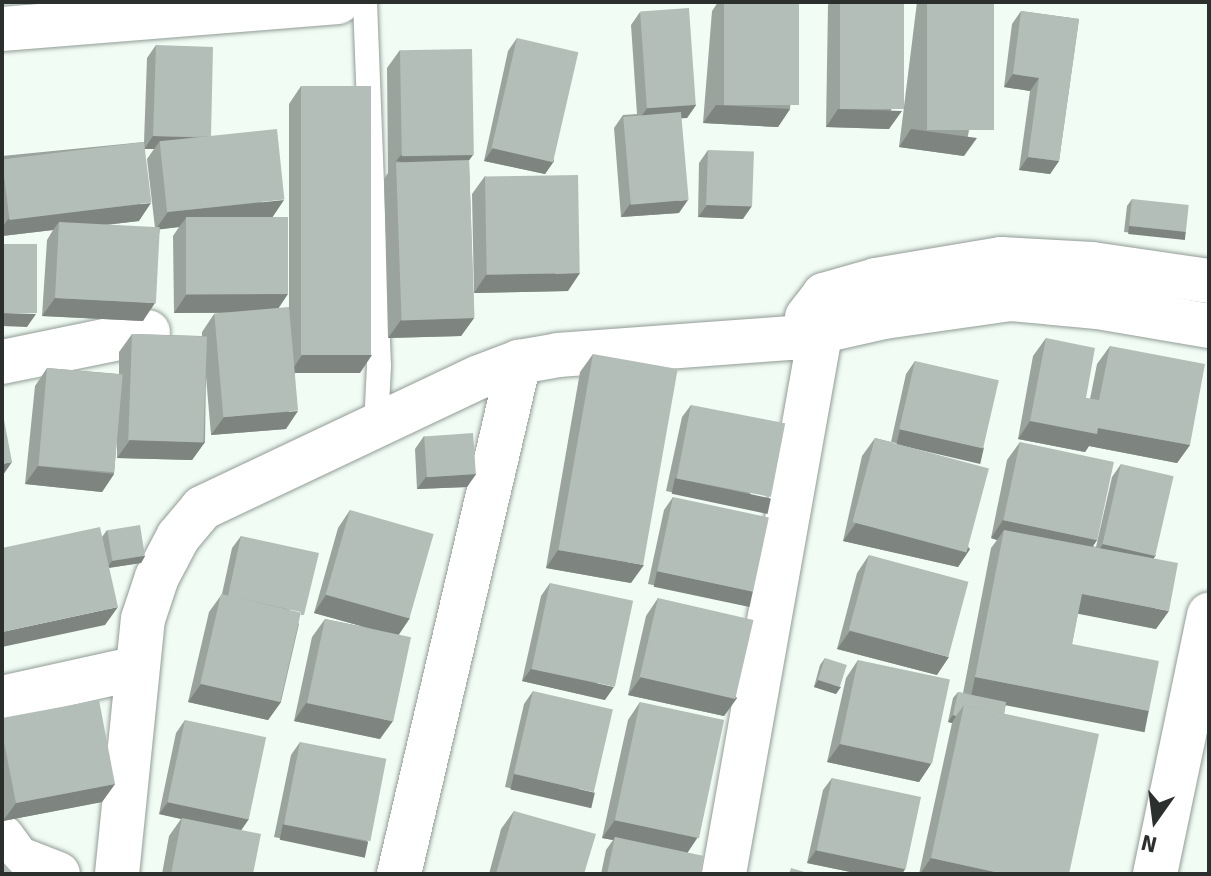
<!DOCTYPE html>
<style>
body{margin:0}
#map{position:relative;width:1211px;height:876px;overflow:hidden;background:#f1fcf5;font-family:Signika,sans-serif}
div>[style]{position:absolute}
.roads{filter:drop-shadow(0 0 2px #929c96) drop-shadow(0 0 2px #929c96)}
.service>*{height:24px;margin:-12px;padding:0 12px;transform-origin:12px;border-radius:12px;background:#fff}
.minor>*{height:44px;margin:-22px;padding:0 22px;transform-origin:22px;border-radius:22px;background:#fff}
.tertiary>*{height:44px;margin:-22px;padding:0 22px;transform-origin:22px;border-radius:22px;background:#fff}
.wall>*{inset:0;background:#9ba39e}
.shaded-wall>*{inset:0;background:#7e8581;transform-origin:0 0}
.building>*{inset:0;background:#b4beb8;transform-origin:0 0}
span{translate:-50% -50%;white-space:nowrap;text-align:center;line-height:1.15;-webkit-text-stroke:6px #fff;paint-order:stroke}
.frame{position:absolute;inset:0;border:4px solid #2b2f2d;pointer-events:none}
.north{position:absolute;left:1115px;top:780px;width:80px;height:80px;-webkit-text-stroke:6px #fff;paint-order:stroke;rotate:194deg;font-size:22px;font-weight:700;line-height:32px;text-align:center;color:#2b2f2d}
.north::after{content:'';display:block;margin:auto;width:28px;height:36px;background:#2b2f2d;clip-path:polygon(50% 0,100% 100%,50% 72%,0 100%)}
</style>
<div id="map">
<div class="roads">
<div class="service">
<div style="left:365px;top:2px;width:364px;rotate:87.8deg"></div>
<div style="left:379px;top:366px;width:59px;rotate:92.9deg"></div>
</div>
<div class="minor">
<div style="left:2px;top:29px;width:337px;rotate:-4.6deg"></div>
<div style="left:807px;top:317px;width:28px;rotate:-52deg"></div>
<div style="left:824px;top:295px;width:54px;rotate:-16.1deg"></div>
<div style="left:876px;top:280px;width:127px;rotate:-9.5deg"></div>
<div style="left:1001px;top:259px;width:91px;rotate:3.1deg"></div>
<div style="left:1092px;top:264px;width:118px;rotate:8.3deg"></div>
<div style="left:2px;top:362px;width:149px;rotate:-11.6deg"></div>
<div style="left:2px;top:698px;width:138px;rotate:-12.5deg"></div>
<div style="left:2px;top:837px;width:26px;rotate:54deg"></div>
<div style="left:17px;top:858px;width:44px;rotate:21.3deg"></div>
<div style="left:117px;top:874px;width:256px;rotate:-84.2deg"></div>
<div style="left:143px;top:619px;width:44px;rotate:-71.6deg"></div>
<div style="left:157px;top:577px;width:45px;rotate:-62.3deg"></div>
<div style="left:178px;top:537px;width:38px;rotate:-50deg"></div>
<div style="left:202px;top:508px;width:306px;rotate:-25.3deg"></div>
<div style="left:479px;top:377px;width:43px;rotate:-20.6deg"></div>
<div style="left:519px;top:362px;width:40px;rotate:-10deg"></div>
<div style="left:558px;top:355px;width:234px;rotate:-4.2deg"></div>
<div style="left:791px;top:338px;width:95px;rotate:-12.7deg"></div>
<div style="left:884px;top:317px;width:128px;rotate:-8.1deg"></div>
<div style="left:1011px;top:299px;width:87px;rotate:5.3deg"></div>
<div style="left:1098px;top:307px;width:113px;rotate:9.7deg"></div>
<div style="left:399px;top:874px;width:526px;rotate:-76.81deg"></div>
<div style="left:724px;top:874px;width:554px;rotate:-79.91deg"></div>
<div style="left:821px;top:329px;width:34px;rotate:-85deg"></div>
</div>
<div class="tertiary">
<div style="left:1155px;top:874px;width:265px;rotate:-78.2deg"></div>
</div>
</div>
<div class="wall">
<div style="clip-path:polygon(718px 2px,799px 2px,790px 109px,778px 127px,703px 123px,712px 11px)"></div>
<div style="clip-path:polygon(830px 2px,904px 2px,889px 129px,826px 127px,828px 5px)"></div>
<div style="clip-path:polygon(917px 2px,994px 2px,964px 156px,899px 147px)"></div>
<div style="clip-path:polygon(1021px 11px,1079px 19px,1059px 161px,1050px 174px,1019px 170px,1030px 91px,1004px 87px,1012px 24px)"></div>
<div style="clip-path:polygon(640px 12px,696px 105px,687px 118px,681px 118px,679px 213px,621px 217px,614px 128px,623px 115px,637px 114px,631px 25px)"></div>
<div style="clip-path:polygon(517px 38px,554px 161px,545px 174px,484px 161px,508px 51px)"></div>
<div style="clip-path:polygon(evenodd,156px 45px,211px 136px,272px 217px,279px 308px,289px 317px,289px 104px,301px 86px,360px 373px,295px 373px,286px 429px,211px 435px,206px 377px,205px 442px,192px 460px,117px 458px,117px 438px,114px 474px,102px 492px,25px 484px,35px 386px,47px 368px,119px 374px,119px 352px,132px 334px,202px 336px,202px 332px,214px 314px,230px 313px,174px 313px,173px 236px,179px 227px,160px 229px,143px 321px,42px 316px,47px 240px,53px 230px,2px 236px,2px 156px,144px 142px,147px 58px,156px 45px,145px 149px,154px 149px,147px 159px,155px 228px,106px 225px,139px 221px,145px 149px)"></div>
<div style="clip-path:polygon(400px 50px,469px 160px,474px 318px,461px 336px,388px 338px,384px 179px,388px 173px,387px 68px)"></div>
<div style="clip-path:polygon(708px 150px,743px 219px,698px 217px,699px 163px)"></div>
<div style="clip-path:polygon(485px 176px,568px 291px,474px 293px,472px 194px)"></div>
<div style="clip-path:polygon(1132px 199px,1186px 232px,1182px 238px,1124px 232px,1127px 206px)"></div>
<div style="clip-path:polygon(1046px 338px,1086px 398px,1090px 399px,1097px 364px,1110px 346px,1190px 445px,1177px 463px,1089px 446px,1085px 452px,1018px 439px,1033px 356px)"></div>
<div style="clip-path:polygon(593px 354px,631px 583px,546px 568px,580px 372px)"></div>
<div style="clip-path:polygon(915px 361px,984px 448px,975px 461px,891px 442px,970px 549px,958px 567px,843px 541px,862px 456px,875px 438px,891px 442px,906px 374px)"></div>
<div style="clip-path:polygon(691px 405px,762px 511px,666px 491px,682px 417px)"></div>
<div style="clip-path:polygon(424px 436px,476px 474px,467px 487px,417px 489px,415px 449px)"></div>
<div style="clip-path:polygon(1020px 442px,1097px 540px,1093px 546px,1096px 547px,1112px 477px,1121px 464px,1154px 558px,1156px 629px,1078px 613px,1072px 644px,1149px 711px,1136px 729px,1006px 703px,1004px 714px,1069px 874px,919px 874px,952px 723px,948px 722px,953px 698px,958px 692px,963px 693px,991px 548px,997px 540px,991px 538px,1007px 460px)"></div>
<div style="clip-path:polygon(673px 497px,753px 591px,744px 604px,648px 584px,664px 510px)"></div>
<div style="clip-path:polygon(350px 510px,399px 634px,380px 739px,294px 721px,312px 637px,325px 619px,364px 627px,314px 613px,338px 528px)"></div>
<div style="clip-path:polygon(107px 530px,145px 556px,141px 563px,109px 568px,105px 625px,102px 537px)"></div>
<div style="clip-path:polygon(241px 536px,299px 624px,281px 702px,268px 720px,188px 702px,209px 612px,222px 594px,232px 548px)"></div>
<div style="clip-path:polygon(869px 555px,937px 675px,837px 649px,857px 573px)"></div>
<div style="clip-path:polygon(550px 583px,605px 700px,522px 681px,541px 596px)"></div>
<div style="clip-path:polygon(658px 598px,737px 698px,724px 716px,628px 695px,646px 616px)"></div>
<div style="clip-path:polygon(825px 658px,836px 694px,814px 687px,820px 665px)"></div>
<div style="clip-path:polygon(858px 660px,931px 764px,919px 782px,827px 762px,846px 678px)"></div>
<div style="clip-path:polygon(533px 691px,586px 805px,505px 787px,524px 704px)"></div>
<div style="clip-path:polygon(640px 702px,688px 853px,700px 874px,601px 874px,606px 850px,613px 840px,602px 838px,628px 720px)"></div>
<div style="clip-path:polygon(2px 718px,115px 784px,102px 802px,3px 821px)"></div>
<div style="clip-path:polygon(185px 720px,241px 830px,253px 874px,162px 874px,169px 836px,181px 819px,159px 814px,176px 733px)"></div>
<div style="clip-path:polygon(300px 742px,368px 842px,359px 855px,274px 837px,291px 755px)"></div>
<div style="clip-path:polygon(832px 778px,905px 869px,902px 874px,860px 874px,807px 863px,823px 790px)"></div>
<div style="clip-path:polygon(514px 811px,584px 874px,489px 874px,501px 829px)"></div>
</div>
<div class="shaded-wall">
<div style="clip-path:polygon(1013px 74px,1039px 78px,1030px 91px,1004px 87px)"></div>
<div style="clip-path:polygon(696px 105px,687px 118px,638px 121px,647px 108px)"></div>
<div style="clip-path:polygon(716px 105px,790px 109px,778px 127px,703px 123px)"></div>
<div style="clip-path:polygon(838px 109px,902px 111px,889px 129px,826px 127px)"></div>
<div style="clip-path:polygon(911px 129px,977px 138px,964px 156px,899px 147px)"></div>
<div style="clip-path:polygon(153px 136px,211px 138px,160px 141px,154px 149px,144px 149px)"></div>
<div style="clip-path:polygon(493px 148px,554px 161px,545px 174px,484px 161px)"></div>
<div style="clip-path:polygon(401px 155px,473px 155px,460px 173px,396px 161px)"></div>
<div style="clip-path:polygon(1028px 157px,1059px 161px,1050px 174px,1019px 170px)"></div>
<div style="clip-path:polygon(284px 200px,272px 218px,186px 218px,179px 227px,155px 230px,168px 212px)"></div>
<div style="clip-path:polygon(688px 200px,679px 213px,621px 217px,630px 204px)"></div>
<div style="clip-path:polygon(151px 203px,139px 221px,59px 230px,59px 222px,53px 230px,2px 236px,2px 228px,8px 219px)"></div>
<div style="clip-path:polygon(707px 205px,752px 206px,743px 219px,698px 217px)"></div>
<div style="left:1129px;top:226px;width:57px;height:8px;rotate:6deg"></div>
<div style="clip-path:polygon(580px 273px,568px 291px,474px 293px,486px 275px)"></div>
<div style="clip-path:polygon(288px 294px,276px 312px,174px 313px,186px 295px)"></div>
<div style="clip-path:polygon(55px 298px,155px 303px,143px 321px,42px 316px)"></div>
<div style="clip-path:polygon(2px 313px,36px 314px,27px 327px,2px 326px)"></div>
<div style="clip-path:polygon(474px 318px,461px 336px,388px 338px,401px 320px)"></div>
<div style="clip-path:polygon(302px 355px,372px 355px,360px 373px,290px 373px)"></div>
<div style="clip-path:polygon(298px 411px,286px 429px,211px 435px,224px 417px)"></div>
<div style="clip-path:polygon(1030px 421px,1098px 428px,1190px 445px,1177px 463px,1089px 446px,1085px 452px,1018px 439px)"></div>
<div style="left:900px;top:429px;width:86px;height:16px;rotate:13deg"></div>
<div style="clip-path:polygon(130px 440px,205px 442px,192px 460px,117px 458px)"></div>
<div style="clip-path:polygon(12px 462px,3px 475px,2px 476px,2px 464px)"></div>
<div style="clip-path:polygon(38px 466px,114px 474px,102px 492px,25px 484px)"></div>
<div style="clip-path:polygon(476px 474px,467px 487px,417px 489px,426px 477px)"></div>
<div style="left:675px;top:478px;width:98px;height:16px;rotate:12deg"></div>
<div style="clip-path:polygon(1003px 520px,1097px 540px,1085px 558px,1004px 530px,997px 540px,991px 538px)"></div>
<div style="clip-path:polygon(856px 523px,970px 549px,958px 567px,843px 541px)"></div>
<div style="clip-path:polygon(1103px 544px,1156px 555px,1147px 568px,1094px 557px)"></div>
<div style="clip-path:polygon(558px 550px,644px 565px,631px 583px,546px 568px)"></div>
<div style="clip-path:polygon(145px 556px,141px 563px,107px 568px,112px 561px)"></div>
<div style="left:657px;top:571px;width:98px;height:16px;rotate:12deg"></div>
<div style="clip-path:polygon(1082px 594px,1169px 611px,1156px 629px,1069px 612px)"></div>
<div style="clip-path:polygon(326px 595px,410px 618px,398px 636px,314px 613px)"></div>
<div style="clip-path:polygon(118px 607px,105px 625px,2px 647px,2px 632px)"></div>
<div style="clip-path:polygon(850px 631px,949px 657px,937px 675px,837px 649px)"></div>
<div style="clip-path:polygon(531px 669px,614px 687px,605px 700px,522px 681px)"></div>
<div style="clip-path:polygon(641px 677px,737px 698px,724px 716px,628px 695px)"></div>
<div style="left:975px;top:677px;width:177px;height:22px;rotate:11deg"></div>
<div style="clip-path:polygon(818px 680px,841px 687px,836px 694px,814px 687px)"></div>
<div style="clip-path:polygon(201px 684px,281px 702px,268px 720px,188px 702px)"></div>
<div style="clip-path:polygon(306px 703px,393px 721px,380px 739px,294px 721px)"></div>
<div style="clip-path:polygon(953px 715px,956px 716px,952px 723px,948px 722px)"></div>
<div style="clip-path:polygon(840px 744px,931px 764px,919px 782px,827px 762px)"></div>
<div style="left:514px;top:774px;width:83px;height:16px;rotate:13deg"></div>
<div style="clip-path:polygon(115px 784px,102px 802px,3px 821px,16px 803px)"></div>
<div style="clip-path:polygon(168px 802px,249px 819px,240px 832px,159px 814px)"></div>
<div style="clip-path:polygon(615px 820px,698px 837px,686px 855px,615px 837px,613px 840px,602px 838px)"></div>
<div style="left:283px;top:824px;width:87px;height:16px;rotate:12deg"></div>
<div style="clip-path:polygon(816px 850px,905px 869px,902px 874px,860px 874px,807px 863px)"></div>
<div style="clip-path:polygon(931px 858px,1004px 874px,920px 874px)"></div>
</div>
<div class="building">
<div style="left:724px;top:2px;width:75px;height:103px"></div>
<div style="left:840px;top:2px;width:64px;height:107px"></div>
<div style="left:927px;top:2px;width:67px;height:128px"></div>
<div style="left:689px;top:8px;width:97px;height:49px;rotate:86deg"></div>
<div style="clip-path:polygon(1021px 11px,1079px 19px,1059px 161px,1028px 157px,1039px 78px,1013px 74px)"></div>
<div style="left:517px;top:38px;width:63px;height:113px;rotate:13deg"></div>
<div style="clip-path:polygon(156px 45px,213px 47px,211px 136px,194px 137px,153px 136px)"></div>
<div style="left:472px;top:49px;width:106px;height:72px;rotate:89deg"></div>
<div style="left:301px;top:86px;width:70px;height:269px"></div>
<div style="left:681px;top:112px;width:88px;height:58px;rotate:85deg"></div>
<div style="left:277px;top:129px;width:71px;height:118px;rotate:84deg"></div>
<div style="left:144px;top:142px;width:61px;height:143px;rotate:83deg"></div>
<div style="left:708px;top:150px;width:46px;height:55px;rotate:2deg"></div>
<div style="left:469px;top:160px;width:158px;height:73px;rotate:88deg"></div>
<div style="left:578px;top:175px;width:98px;height:93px;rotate:89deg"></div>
<div style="left:1132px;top:199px;width:57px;height:27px;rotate:6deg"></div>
<div style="left:288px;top:217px;width:77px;height:102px;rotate:90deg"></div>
<div style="left:59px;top:222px;width:101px;height:76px;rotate:3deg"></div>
<div style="left:2px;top:244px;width:35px;height:69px"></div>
<div style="left:289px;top:307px;width:104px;height:75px;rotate:85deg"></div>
<div style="left:132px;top:334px;width:75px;height:106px;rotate:2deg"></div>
<div style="clip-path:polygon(1046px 338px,1095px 348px,1086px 398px,1099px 400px,1110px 346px,1205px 364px,1190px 445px,1098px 428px,1097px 434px,1030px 421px)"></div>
<div style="left:593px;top:354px;width:86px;height:199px;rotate:10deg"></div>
<div style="left:915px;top:361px;width:86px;height:70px;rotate:13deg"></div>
<div style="left:47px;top:368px;width:76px;height:98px;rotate:5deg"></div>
<div style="left:691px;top:405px;width:96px;height:75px;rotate:11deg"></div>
<div style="clip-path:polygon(2px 409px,12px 462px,2px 464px)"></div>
<div style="left:473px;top:433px;width:41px;height:49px;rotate:86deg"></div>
<div style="left:875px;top:438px;width:118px;height:87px;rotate:15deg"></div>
<div style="left:1020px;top:442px;width:96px;height:80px;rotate:12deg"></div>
<div style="left:1121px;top:464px;width:54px;height:82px;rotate:13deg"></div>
<div style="left:673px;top:497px;width:98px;height:76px;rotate:12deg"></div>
<div style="left:350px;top:510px;width:87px;height:88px;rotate:16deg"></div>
<div style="left:140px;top:525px;width:31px;height:33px;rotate:81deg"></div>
<div style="clip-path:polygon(100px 527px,118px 607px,2px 632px,2px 548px)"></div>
<div style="clip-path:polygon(1004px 530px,1178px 563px,1169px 611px,1082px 594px,1072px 644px,1159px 661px,1149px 711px,975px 677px)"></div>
<div style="clip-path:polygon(241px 536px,319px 553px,304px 615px,301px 615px,301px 612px,228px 596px)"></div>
<div style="left:869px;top:555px;width:103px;height:78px;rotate:15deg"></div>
<div style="left:550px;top:583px;width:85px;height:88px;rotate:12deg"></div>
<div style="left:221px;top:594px;width:82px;height:92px;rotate:13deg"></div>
<div style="left:658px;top:598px;width:98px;height:81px;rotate:13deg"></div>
<div style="left:325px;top:619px;width:88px;height:86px;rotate:12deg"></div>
<div style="left:825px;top:658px;width:23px;height:23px;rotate:18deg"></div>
<div style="left:858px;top:660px;width:94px;height:86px;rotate:12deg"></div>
<div style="left:533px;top:691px;width:82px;height:85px;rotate:13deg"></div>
<div style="clip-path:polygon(958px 692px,1006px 702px,1004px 714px,964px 705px,956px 716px,953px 715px)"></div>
<div style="clip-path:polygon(99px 700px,115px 784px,16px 803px,2px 732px,2px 718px)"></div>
<div style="left:640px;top:702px;width:86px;height:121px;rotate:12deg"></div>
<div style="clip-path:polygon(964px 705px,1099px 734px,1069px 874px,1004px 874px,931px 858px)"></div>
<div style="left:185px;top:720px;width:83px;height:84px;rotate:12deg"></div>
<div style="left:300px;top:742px;width:88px;height:84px;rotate:11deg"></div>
<div style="left:832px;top:778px;width:91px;height:74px;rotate:12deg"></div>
<div style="clip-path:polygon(514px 811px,596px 834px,584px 874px,496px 874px)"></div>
<div style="clip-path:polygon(182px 818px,261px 834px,253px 874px,171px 874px)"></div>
<div style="clip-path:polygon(615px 837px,704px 856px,700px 874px,607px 874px)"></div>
<div style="clip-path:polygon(2px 861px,14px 874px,2px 874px)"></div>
<div style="clip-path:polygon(791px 868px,811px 874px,789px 874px)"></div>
</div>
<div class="frame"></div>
<div class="north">N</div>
</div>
